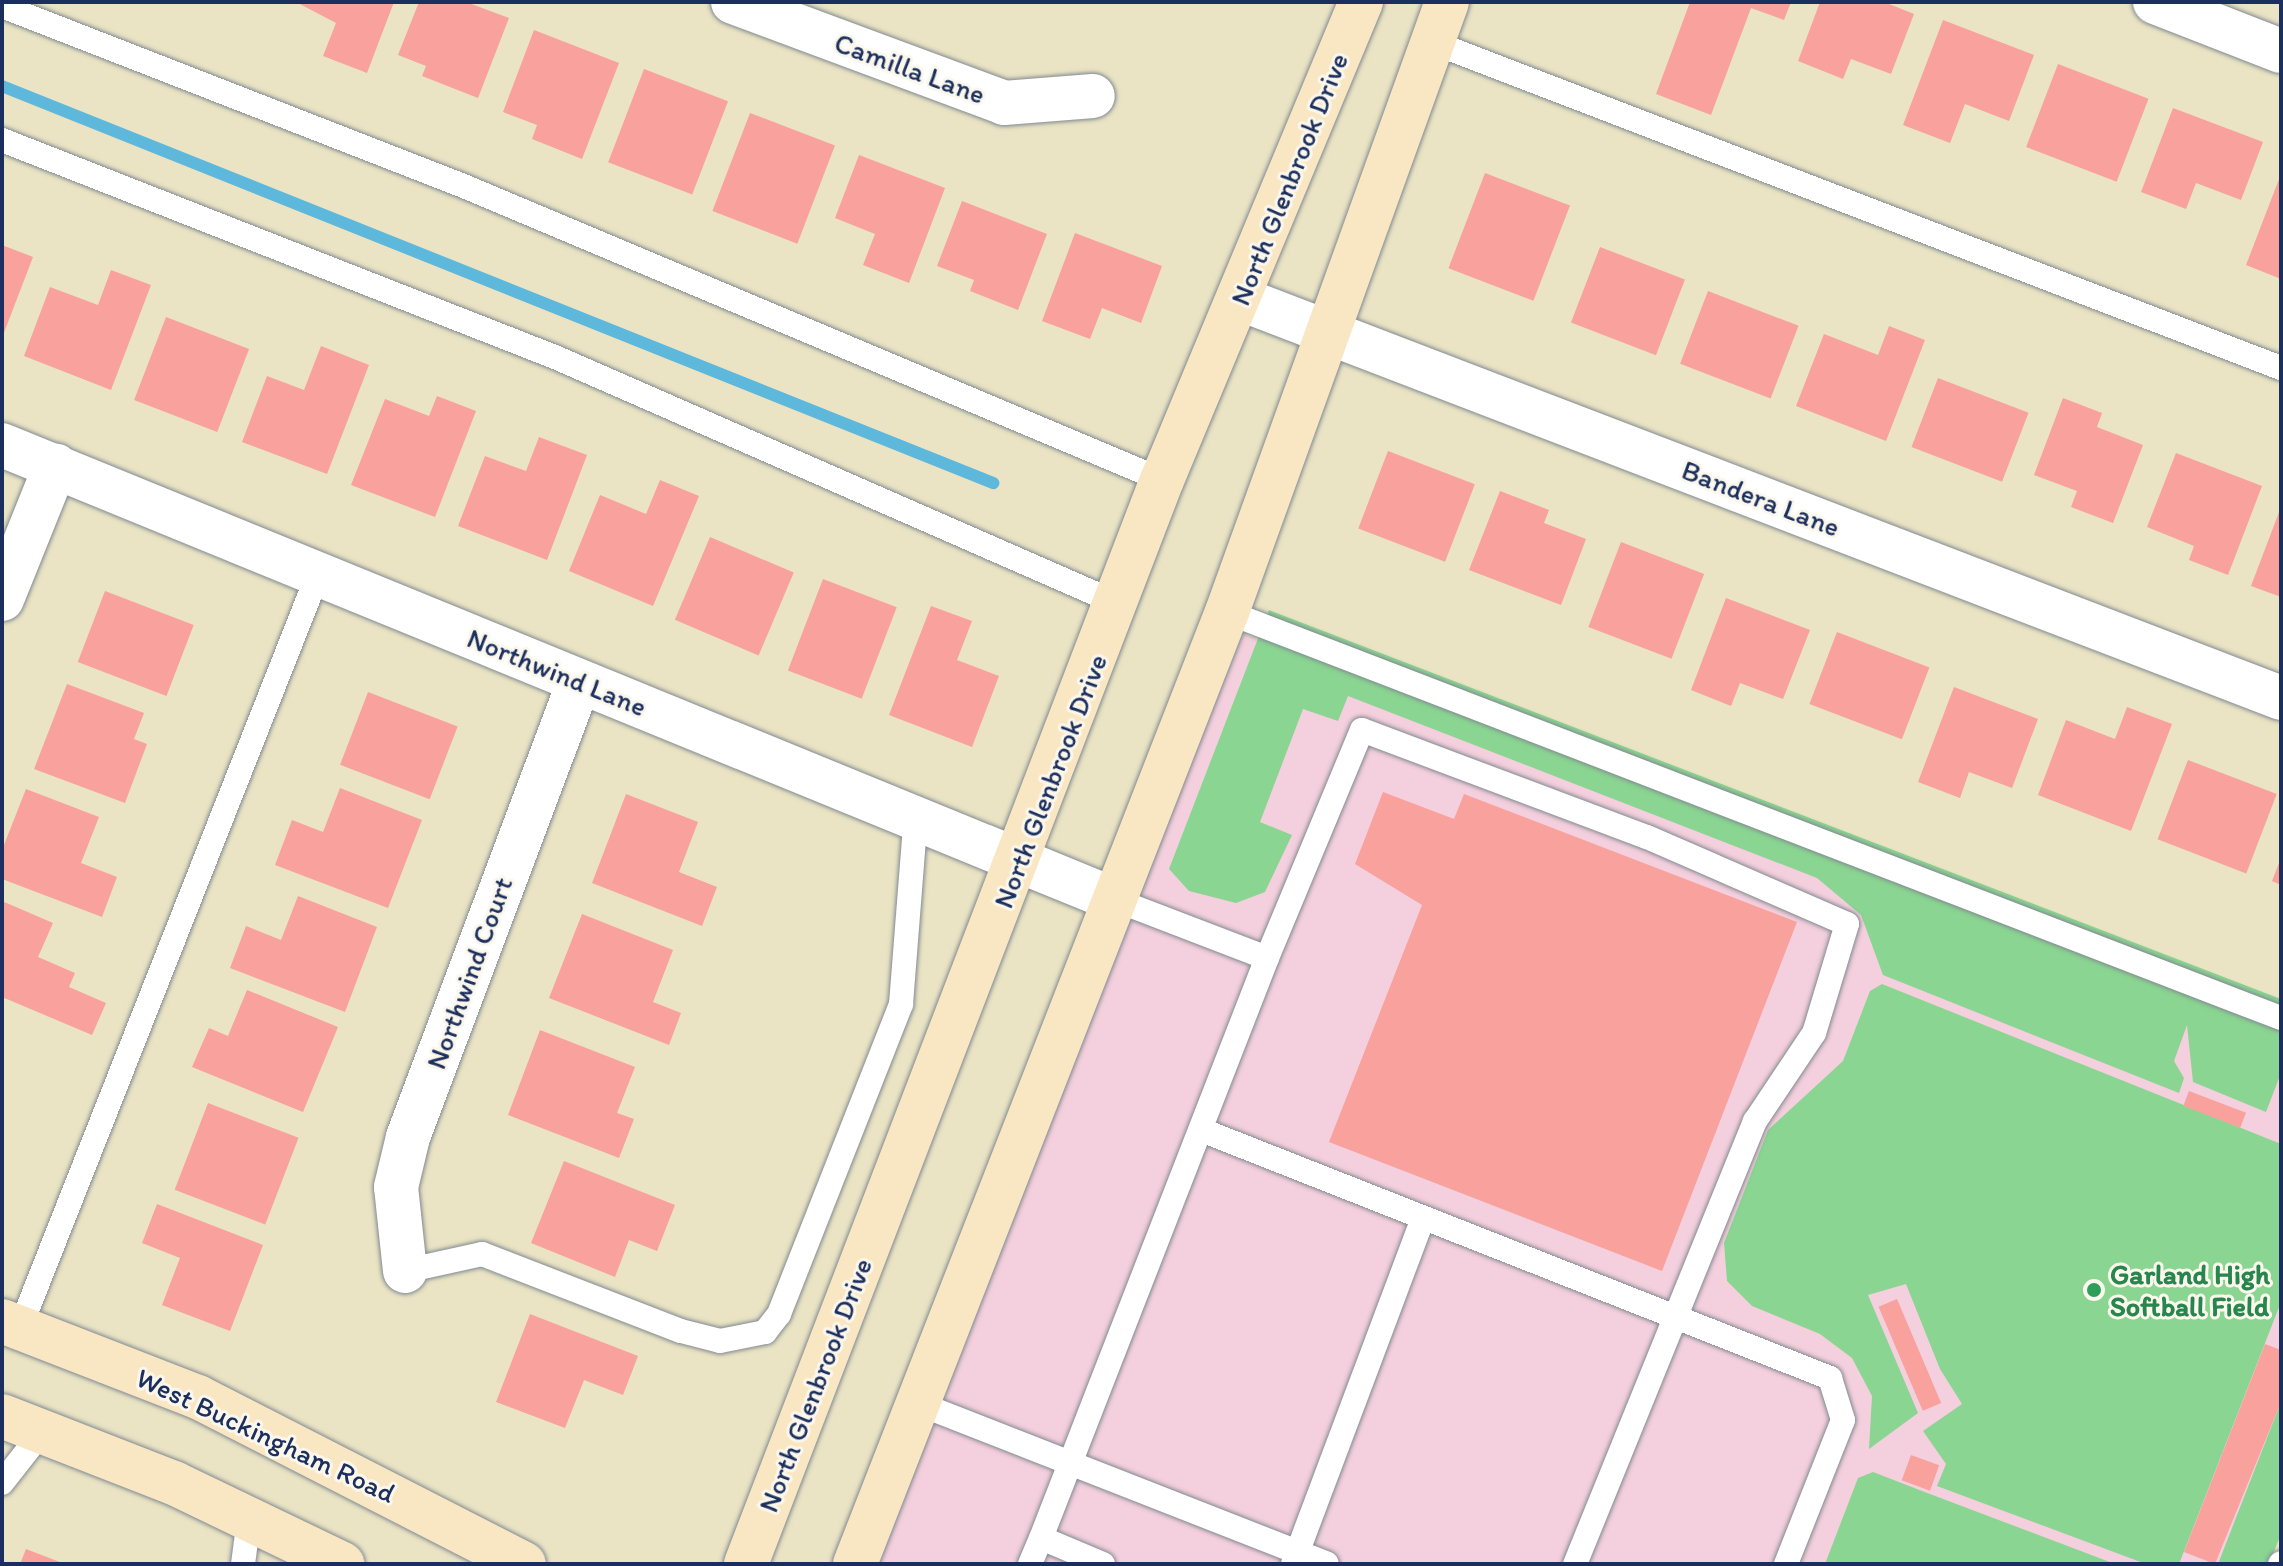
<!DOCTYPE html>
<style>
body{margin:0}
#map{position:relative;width:2283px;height:1566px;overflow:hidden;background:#eae4c4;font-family:Itim,sans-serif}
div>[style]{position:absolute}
.built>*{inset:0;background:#f4cfdd}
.green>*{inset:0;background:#8ad591}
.stream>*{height:12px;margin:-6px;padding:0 6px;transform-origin:6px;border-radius:6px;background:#5eb8db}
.building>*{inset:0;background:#f8a19d;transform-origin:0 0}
.roads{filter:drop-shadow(0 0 2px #828a91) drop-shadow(0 0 2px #828a91)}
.service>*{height:24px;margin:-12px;padding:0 12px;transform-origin:12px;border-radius:12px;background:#fff}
.minor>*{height:44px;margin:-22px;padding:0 22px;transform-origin:22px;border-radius:22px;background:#fff}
.secondary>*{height:44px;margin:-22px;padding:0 22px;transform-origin:22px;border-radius:22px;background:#f9e7c3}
.dots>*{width:22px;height:22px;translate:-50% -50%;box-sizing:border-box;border:4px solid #fbf7ec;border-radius:50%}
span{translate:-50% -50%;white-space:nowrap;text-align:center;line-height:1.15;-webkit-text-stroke:6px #fbf7ec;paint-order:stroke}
.street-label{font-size:28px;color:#1b2f5e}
.leisure-label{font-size:28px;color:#27864d;font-weight:700}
.left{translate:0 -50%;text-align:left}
.frame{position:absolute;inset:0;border:4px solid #1b2f5e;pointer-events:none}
</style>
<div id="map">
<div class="built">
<div style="clip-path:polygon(1243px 634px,2281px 1035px,2281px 1509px,2260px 1564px,873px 1564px)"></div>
</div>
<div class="green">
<div style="clip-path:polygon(1269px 610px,2281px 999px,2281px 1073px,2266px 1112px,2193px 1082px,2187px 1025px,2174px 1061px,2184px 1078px,2179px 1093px,1883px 975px,1861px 915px,1817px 878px,1348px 696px,1338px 721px,1303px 709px,1260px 822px,1292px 835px,1265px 892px,1236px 903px,1189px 891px,1169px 869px)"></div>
<div style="clip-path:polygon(1882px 984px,2281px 1144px,2281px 1302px,2179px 1564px,2146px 1564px,1937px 1486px,1946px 1464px,1923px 1431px,1962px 1404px,1940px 1369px,1906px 1284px,1868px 1295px,1918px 1413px,1869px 1449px,1872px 1396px,1852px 1358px,1820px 1334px,1752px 1306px,1727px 1281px,1724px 1243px,1768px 1130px,1843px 1061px,1870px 991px)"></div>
<div style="clip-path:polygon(2281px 1402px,2281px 1534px,2269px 1564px,2218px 1564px)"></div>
<div style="clip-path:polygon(1873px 1472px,1922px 1491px,2115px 1564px,1825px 1564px,1858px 1478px)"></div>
</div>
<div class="stream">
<div style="left:2px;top:86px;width:1068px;rotate:21.83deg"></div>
</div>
<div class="building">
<div style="clip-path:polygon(296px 2px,394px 2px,367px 73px,323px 56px,336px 23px)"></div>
<div style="clip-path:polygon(419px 2px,466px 2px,509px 18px,478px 98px,422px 76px,426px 66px,398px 55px)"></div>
<div style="clip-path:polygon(1690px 2px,1791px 2px,1784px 20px,1751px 8px,1711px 115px,1656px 94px)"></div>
<div style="clip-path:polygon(1820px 2px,1884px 2px,1914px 14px,1891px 74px,1851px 59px,1843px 79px,1798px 61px)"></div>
<div style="clip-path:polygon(1943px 20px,2034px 55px,2009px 121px,1965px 104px,1950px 143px,1903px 125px)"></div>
<div style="clip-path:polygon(534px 30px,619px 63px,582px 159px,532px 139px,537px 125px,503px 112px)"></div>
<div style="left:2058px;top:64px;width:97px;height:89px;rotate:21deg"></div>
<div style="left:644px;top:69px;width:90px;height:100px;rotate:21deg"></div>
<div style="clip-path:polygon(2173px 108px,2263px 142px,2241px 200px,2196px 183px,2186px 209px,2141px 192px)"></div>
<div style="left:750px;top:113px;width:91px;height:105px;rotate:21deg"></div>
<div style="clip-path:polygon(859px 155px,945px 188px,909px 283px,863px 265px,875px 234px,835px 218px)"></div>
<div style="left:1485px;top:173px;width:91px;height:102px;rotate:21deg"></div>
<div style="clip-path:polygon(2281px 174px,2281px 279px,2246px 265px)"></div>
<div style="clip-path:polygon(962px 201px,1047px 234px,1018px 310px,970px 291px,974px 280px,937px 266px)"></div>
<div style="clip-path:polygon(1075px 233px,1162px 266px,1141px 323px,1102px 308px,1090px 339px,1042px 321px)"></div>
<div style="clip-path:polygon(2px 245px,33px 257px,2px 338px)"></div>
<div style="left:1600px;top:247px;width:91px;height:81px;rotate:21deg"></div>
<div style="clip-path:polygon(111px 270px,151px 285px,111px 390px,24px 356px,50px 287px,98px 305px)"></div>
<div style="left:1708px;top:291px;width:97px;height:78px;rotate:21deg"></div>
<div style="left:166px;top:317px;width:89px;height:89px;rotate:21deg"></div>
<div style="clip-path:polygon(1889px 326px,1925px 340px,1886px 441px,1796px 406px,1824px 334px,1878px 355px)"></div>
<div style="clip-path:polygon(321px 346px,369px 365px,327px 474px,242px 442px,267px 376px,304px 390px)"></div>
<div style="left:1938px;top:378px;width:97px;height:74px;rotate:21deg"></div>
<div style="clip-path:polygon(437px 396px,476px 411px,435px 517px,351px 485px,385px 399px,429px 416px)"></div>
<div style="clip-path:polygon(2063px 398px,2102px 413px,2097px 427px,2143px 445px,2113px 523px,2071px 507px,2077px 491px,2034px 475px)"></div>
<div style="clip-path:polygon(539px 437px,587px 455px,547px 560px,458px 526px,485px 456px,526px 471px)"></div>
<div style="left:1388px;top:451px;width:93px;height:83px;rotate:21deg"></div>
<div style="clip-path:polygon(2176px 453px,2262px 486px,2228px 575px,2189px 560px,2194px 546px,2147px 527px)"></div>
<div style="clip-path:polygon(660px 480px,699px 496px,653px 606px,569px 571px,600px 495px,646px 514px)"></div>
<div style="clip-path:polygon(1500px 491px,1549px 510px,1544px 523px,1586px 539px,1561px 605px,1469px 570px)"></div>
<div style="clip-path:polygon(2281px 507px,2281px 597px,2251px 586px)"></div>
<div style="left:710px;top:537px;width:91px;height:90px;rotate:23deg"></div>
<div style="left:1621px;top:542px;width:89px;height:91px;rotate:21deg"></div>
<div style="left:823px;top:579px;width:79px;height:98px;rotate:21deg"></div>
<div style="left:105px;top:591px;width:95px;height:76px;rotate:21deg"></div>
<div style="clip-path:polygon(1726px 598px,1810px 630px,1783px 699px,1740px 683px,1731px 706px,1691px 690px)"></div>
<div style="clip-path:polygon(931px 606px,972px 621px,957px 660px,999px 676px,972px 747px,889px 715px)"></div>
<div style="left:1837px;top:632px;width:99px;height:77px;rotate:21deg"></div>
<div style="clip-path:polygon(67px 684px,144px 713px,134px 739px,147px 744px,125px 803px,34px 769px)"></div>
<div style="clip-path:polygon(1954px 687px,2038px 719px,2012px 788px,1969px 772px,1960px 798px,1918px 782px)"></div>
<div style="left:368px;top:692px;width:96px;height:78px;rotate:21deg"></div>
<div style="clip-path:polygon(2127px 707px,2172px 724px,2131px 831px,2038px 795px,2066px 720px,2115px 739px)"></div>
<div style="left:2188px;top:760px;width:95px;height:85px;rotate:21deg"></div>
<div style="clip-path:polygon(340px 788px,422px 820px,388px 908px,275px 865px,292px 820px,323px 832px)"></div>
<div style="clip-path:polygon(26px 789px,99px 817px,81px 863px,117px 877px,102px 917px,2px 879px,2px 850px)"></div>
<div style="clip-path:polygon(1383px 792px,1454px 819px,1464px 794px,1797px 922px,1662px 1271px,1329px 1142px,1422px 905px,1355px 864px)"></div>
<div style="clip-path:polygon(626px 794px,698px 822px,679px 872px,717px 887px,702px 926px,592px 883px)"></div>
<div style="clip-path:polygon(2281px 858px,2281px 885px,2272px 881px)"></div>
<div style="clip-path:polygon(298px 896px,377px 927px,345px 1012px,230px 968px,246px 926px,281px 940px)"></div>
<div style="clip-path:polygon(2px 901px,53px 923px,38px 957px,75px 973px,69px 987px,106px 1003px,92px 1035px,2px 997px)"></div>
<div style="clip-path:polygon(582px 914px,673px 950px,653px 1002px,681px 1013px,669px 1045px,549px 998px)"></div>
<div style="clip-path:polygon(247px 990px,338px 1027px,303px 1112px,192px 1067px,209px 1028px,228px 1036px)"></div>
<div style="clip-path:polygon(540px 1030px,635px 1067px,617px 1113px,634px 1119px,619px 1158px,508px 1115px)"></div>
<div style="left:2189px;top:1091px;width:61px;height:16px;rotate:21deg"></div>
<div style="left:208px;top:1103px;width:97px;height:93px;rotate:21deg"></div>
<div style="clip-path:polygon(564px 1161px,675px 1205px,657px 1251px,629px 1240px,615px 1277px,531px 1243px)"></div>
<div style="clip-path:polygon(157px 1204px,263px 1245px,230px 1331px,162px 1305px,180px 1258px,142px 1243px)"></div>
<div style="left:1897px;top:1299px;width:113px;height:20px;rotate:67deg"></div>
<div style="clip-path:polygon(530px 1314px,638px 1356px,623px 1395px,584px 1380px,565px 1428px,496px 1402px)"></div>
<div style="clip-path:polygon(2265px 1344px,2281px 1350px,2281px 1402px,2215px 1564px,2184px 1552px)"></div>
<div style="left:1911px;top:1455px;width:30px;height:27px;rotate:20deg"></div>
<div style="clip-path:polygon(26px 1549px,65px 1564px,20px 1564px)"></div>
</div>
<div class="roads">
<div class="service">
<div style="left:2px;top:6px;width:498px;rotate:21.3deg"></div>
<div style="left:466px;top:187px;width:755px;rotate:22.83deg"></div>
<div style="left:1432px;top:42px;width:909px;rotate:21.01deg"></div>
<div style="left:2px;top:140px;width:594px;rotate:21.43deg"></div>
<div style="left:555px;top:357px;width:616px;rotate:23.65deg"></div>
<div style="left:1227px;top:612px;width:1129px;rotate:21.07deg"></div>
<div style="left:1267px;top:958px;width:247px;rotate:-67.4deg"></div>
<div style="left:1362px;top:730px;width:304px;rotate:20.6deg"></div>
<div style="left:1647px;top:837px;width:218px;rotate:23.5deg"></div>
<div style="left:1847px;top:924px;width:114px;rotate:106.8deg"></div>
<div style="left:1814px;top:1033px;width:106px;rotate:123.8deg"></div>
<div style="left:1755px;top:1121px;width:478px;rotate:112.1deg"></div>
<div style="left:1204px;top:1131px;width:673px;rotate:21.53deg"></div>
<div style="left:1830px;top:1378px;width:44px;rotate:72.8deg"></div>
<div style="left:1843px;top:1420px;width:155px;rotate:111.6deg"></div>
<div style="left:405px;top:1271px;width:79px;rotate:-12.4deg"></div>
<div style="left:482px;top:1254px;width:213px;rotate:21.2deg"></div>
<div style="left:681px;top:1331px;width:40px;rotate:14.4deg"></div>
<div style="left:720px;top:1341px;width:46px;rotate:-11.3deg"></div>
<div style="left:765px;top:1332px;width:23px;rotate:-52deg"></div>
<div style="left:779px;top:1314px;width:333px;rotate:-68.5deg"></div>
<div style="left:901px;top:1004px;width:190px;rotate:-85.5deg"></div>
<div style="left:20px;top:1328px;width:811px;rotate:-68.43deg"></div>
<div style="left:917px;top:1403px;width:440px;rotate:21.4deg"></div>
<div style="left:2px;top:1483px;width:65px;rotate:-51.9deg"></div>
<div style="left:243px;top:1564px;width:45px;rotate:-82.4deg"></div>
<div style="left:1030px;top:1564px;width:28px;rotate:-67deg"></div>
<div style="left:1103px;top:1564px;width:67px;rotate:-157.2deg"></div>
<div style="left:1041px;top:1538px;width:622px;rotate:-68.71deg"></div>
<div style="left:1267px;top:958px;width:165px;rotate:-159deg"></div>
<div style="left:1293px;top:1564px;width:367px;rotate:-69.4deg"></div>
<div style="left:2280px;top:1564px;width:1px;rotate:-45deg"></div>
</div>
<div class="minor">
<div style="left:733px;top:2px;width:289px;rotate:20.4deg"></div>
<div style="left:1004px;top:103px;width:89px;rotate:-4.5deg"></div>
<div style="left:2155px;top:2px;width:135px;rotate:21.3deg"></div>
<div style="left:1241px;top:299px;width:1114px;rotate:20.99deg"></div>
<div style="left:2px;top:445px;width:1200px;rotate:22.23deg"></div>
<div style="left:2px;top:599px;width:144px;rotate:-68.1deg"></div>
<div style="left:405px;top:1271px;width:84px;rotate:-96.1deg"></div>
<div style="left:396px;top:1187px;width:51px;rotate:-76.5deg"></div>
<div style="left:408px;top:1137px;width:486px;rotate:-69.4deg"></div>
</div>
<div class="secondary">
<div style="left:2px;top:1321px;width:210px;rotate:21.2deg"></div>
<div style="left:198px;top:1397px;width:366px;rotate:27.1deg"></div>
<div style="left:2px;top:1416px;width:185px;rotate:21.3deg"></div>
<div style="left:174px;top:1483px;width:187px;rotate:25.7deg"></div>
<div style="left:746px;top:1564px;width:1161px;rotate:-69.01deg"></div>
<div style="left:1162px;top:480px;width:518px;rotate:-67.4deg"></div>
<div style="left:855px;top:1564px;width:1022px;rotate:-68.66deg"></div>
<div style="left:1227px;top:612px;width:648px;rotate:-70.17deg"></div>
</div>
</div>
<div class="dots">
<div style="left:2094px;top:1290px;background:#2e9e5b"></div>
</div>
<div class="street-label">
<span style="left:910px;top:68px;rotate:20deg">Camilla Lane</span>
<span style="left:1289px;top:179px;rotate:-68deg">North Glenbrook Drive</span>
<span style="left:1761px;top:498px;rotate:21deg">Bandera Lane</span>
<span style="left:557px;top:672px;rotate:22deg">Northwind Lane</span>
<span style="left:1050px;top:781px;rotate:-69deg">North Glenbrook Drive</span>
<span style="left:469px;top:973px;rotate:-70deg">Northwind Court</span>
<span style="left:815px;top:1385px;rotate:-69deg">North Glenbrook Drive</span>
<span style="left:266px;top:1435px;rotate:25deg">West Buckingham Road</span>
</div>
<div class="leisure-label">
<span class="left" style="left:2110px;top:1290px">Garland High<br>Softball Field</span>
</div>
<div class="frame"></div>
</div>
